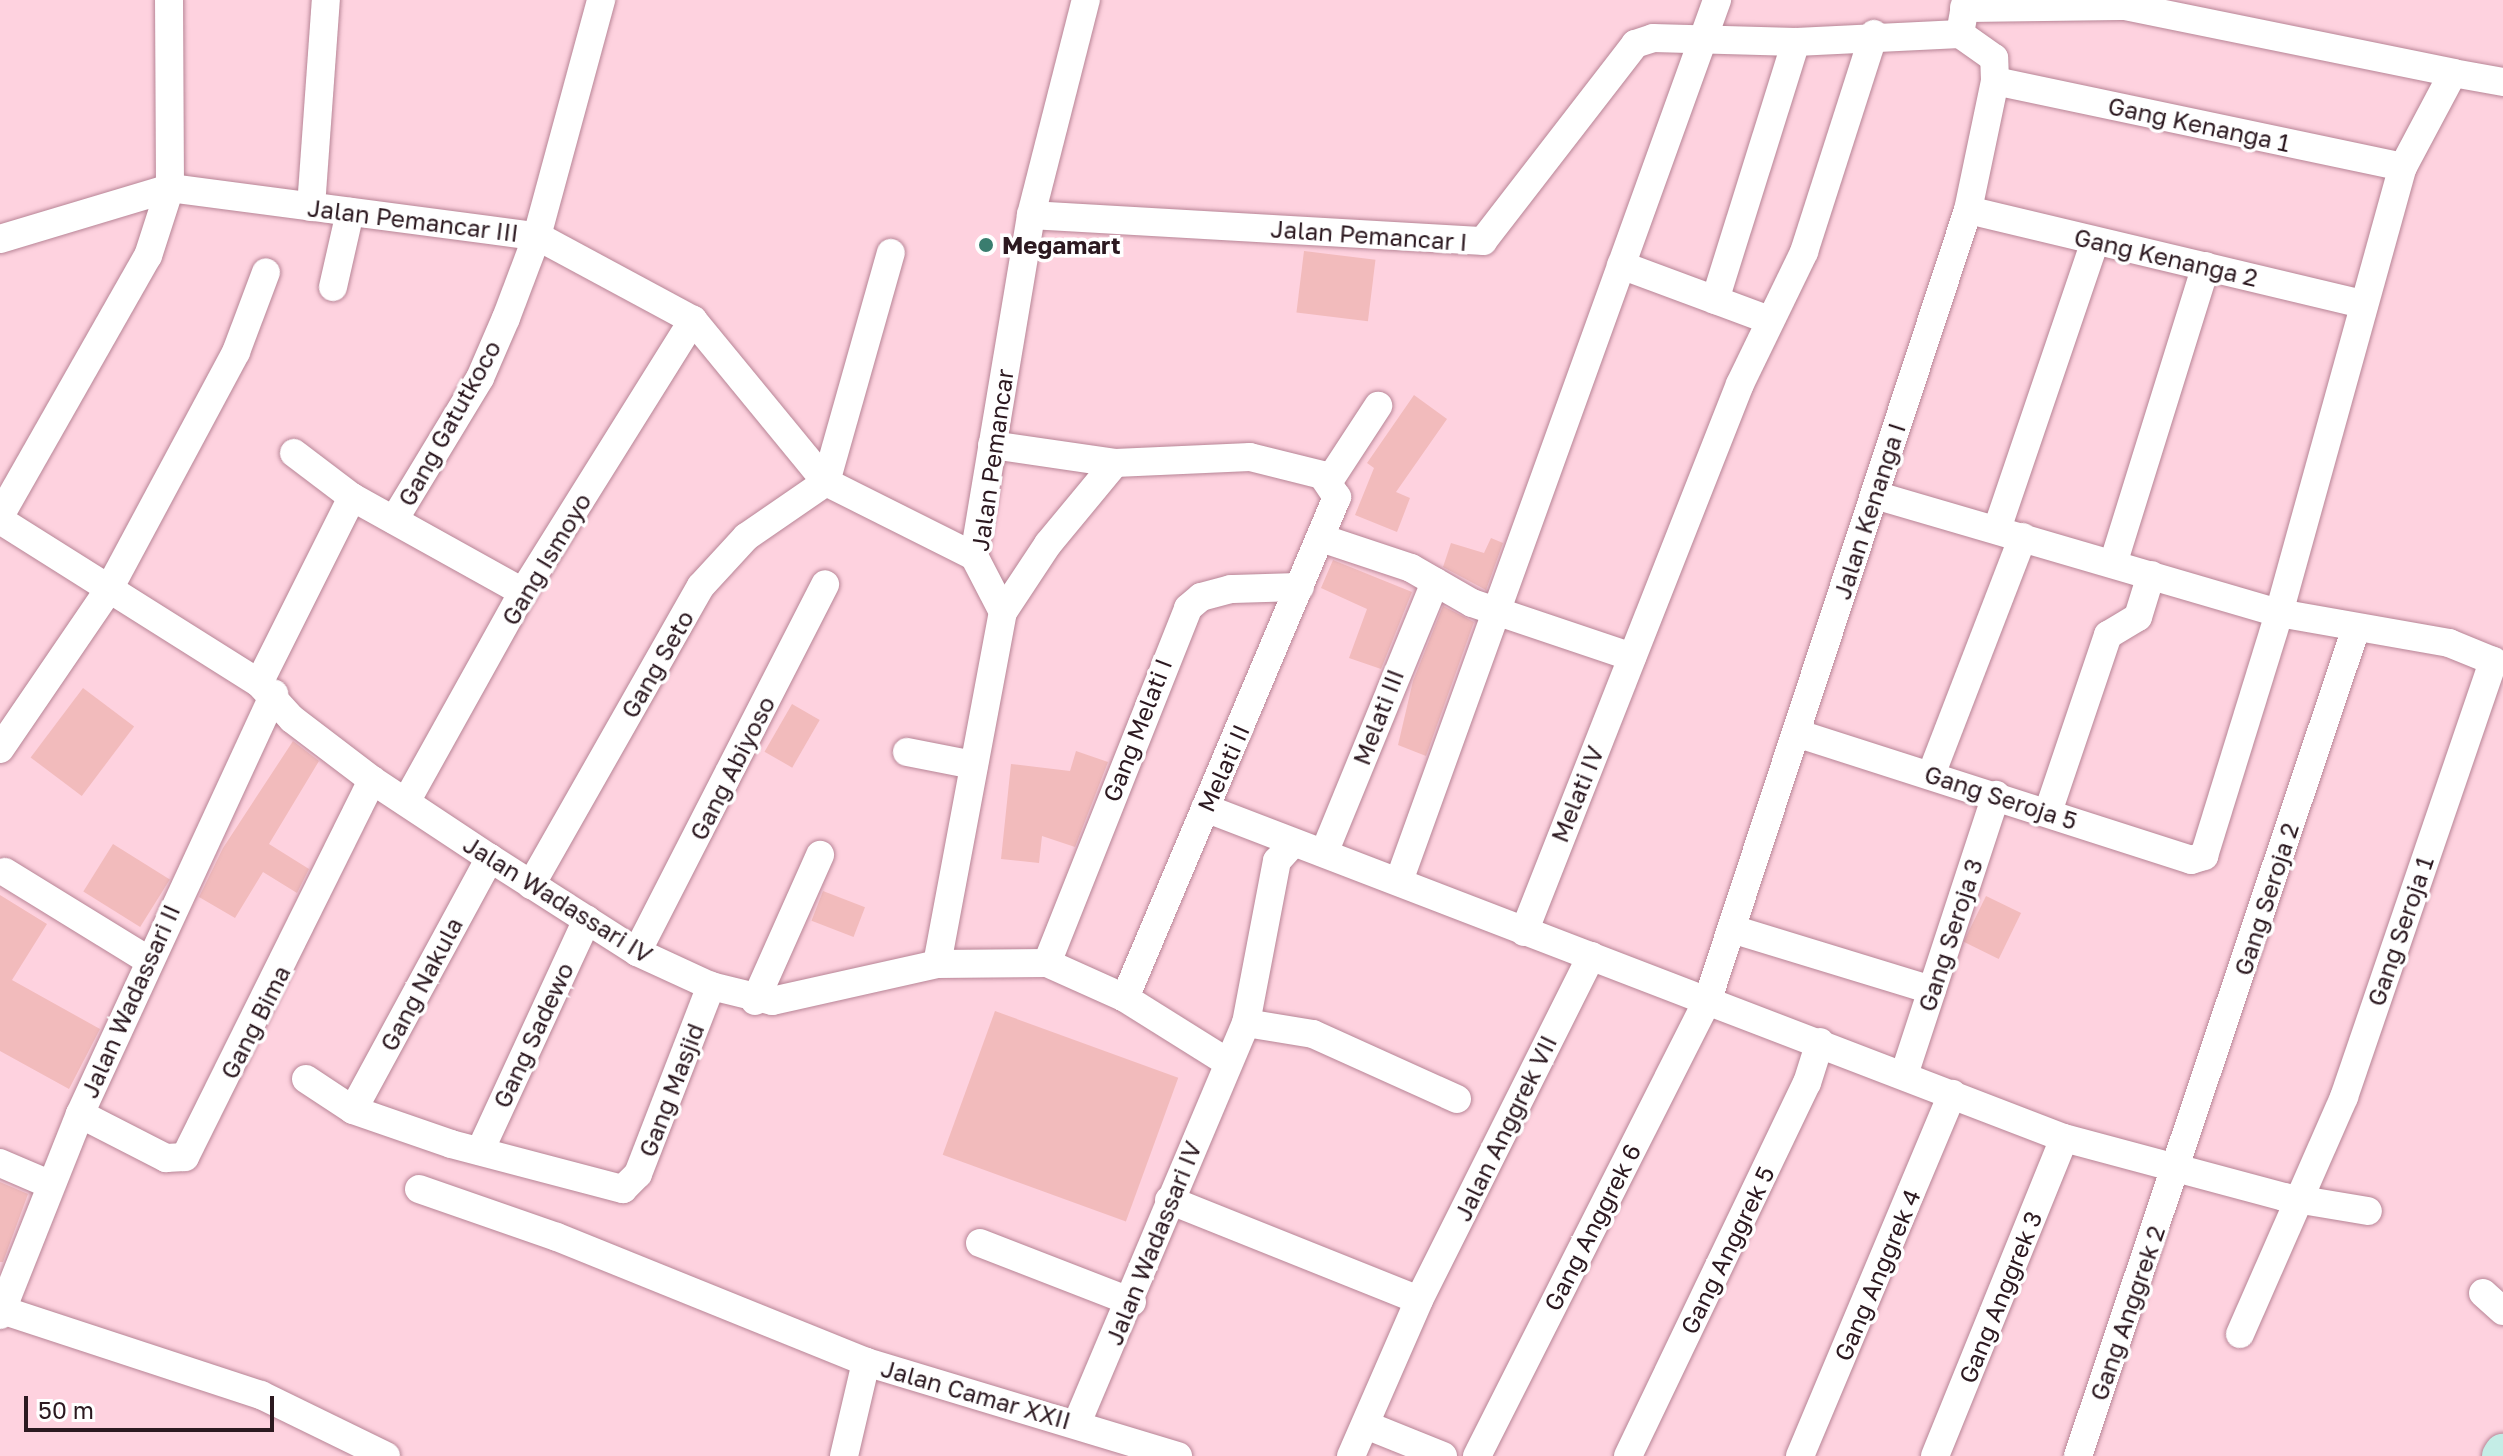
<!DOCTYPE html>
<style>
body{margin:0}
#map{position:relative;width:2503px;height:1456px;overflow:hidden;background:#fed2df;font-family:"Golos Text",sans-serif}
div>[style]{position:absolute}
.building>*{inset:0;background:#f2bbbc;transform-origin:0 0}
.roads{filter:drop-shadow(0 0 2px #b78596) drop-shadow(0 0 2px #b78596)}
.street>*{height:28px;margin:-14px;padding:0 14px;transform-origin:14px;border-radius:14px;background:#fff}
.secondary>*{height:38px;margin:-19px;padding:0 19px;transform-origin:19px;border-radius:19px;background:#c4ede6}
.dots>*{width:22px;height:22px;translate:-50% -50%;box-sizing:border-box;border:4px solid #fff;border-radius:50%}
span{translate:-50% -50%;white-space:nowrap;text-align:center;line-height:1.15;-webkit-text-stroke:7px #fff;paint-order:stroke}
.street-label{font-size:24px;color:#2c1920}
.poi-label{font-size:24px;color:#2c1920;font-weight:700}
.left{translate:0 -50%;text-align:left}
.scale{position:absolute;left:24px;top:1396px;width:250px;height:36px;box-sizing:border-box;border:4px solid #2c1920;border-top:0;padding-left:10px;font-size:24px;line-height:28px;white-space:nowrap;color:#2c1920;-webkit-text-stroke:6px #fff;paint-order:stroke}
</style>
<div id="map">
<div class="building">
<div style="left:1304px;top:251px;width:72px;height:62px;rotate:7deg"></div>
<div style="clip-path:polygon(1414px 395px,1447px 419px,1396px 492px,1410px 498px,1397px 532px,1355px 515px,1374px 468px,1367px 463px)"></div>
<div style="clip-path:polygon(1491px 538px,1503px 543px,1486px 590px,1443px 567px,1451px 543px,1484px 553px)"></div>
<div style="clip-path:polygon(1333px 560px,1412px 592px,1381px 669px,1349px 658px,1367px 609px,1321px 588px)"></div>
<div style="clip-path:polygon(1443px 606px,1474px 622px,1426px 756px,1398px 745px,1413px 681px)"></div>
<div style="left:83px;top:688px;width:64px;height:87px;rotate:37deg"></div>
<div style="left:792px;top:704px;width:32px;height:55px;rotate:30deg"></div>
<div style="clip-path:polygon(293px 741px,319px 761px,269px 844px,309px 869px,297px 893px,263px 872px,235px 918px,199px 897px,223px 848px)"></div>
<div style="clip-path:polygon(1076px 751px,1108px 762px,1075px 847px,1042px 836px,1039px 863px,1001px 859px,1011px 764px,1070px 771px)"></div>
<div style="left:113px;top:844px;width:67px;height:56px;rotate:32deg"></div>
<div style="left:823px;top:891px;width:45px;height:32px;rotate:21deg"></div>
<div style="clip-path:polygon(0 895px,47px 924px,12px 980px,100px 1029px,69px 1089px,0 1051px)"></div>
<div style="left:1986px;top:896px;width:39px;height:51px;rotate:26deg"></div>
<div style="left:995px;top:1011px;width:195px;height:153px;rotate:20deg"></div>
<div style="clip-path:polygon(0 1182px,28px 1194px,3px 1262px,0 1262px)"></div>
</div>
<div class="roads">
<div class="street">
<div style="left:1964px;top:8px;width:161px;rotate:-0.7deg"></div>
<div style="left:2125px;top:6px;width:335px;rotate:11.5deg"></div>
<div style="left:1995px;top:81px;width:417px;rotate:11.9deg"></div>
<div style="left:311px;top:207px;width:208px;rotate:-85.9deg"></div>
<div style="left:1968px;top:210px;width:407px;rotate:13.4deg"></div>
<div style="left:1031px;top:215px;width:453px;rotate:3.3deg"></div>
<div style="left:1483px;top:241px;width:249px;rotate:-52.3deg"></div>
<div style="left:1635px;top:44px;width:19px;rotate:-18deg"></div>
<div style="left:1653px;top:38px;width:143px;rotate:1.6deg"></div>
<div style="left:1796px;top:42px;width:164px;rotate:-2.8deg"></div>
<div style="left:1960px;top:34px;width:35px;rotate:-80deg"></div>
<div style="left:0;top:239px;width:177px;rotate:-16.7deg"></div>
<div style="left:170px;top:188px;width:370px;rotate:7.5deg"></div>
<div style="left:537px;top:236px;width:177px;rotate:28.3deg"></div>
<div style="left:693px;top:320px;width:210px;rotate:50.6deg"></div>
<div style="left:826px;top:482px;width:165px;rotate:26.6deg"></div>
<div style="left:1621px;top:265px;width:158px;rotate:20.4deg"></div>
<div style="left:333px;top:287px;width:77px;rotate:-77.2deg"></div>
<div style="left:1715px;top:300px;width:270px;rotate:-72.6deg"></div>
<div style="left:992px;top:445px;width:124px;rotate:8.3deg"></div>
<div style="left:1115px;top:463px;width:135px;rotate:-2.5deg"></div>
<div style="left:1250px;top:457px;width:74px;rotate:14deg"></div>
<div style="left:1322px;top:475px;width:27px;rotate:56deg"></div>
<div style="left:1337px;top:497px;width:544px;rotate:112.94deg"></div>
<div style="left:294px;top:453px;width:73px;rotate:37.2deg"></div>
<div style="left:352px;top:497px;width:196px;rotate:29.1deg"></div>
<div style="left:1329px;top:481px;width:90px;rotate:-56.8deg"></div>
<div style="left:1875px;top:495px;width:421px;rotate:16.3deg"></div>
<div style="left:2279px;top:613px;width:173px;rotate:10deg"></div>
<div style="left:2449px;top:643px;width:48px;rotate:22.2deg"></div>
<div style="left:0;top:516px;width:299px;rotate:-60.4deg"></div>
<div style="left:148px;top:256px;width:71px;rotate:-72.1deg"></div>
<div style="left:170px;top:188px;width:188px;rotate:-90.3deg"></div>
<div style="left:0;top:520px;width:306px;rotate:32.2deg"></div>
<div style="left:259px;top:683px;width:49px;rotate:47.5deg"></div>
<div style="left:292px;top:719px;width:101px;rotate:37.3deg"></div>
<div style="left:372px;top:780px;width:141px;rotate:33.5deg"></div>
<div style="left:490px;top:858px;width:174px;rotate:32.6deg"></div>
<div style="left:637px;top:952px;width:81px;rotate:24.7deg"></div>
<div style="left:711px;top:986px;width:63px;rotate:13.8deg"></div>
<div style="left:772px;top:1001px;width:169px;rotate:-12.6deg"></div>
<div style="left:937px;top:964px;width:110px;rotate:-0.5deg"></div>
<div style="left:1047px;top:963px;width:85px;rotate:24.2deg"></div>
<div style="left:1125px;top:998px;width:120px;rotate:32.1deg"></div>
<div style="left:394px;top:520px;width:166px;rotate:-58.8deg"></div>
<div style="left:480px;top:378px;width:65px;rotate:-66.6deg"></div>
<div style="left:506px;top:318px;width:88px;rotate:-69.3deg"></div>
<div style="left:537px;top:236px;width:245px;rotate:-74.8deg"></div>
<div style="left:1997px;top:529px;width:304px;rotate:-71.2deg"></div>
<div style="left:1321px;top:538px;width:95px;rotate:18.4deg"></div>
<div style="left:1411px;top:568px;width:70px;rotate:29.8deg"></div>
<div style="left:1472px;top:603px;width:169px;rotate:18.6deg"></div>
<div style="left:2113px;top:564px;width:312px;rotate:-72.7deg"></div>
<div style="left:1003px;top:612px;width:82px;rotate:-56.5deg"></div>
<div style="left:1048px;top:544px;width:105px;rotate:-50.4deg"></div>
<div style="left:259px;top:683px;width:208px;rotate:-63.4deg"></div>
<div style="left:1796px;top:733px;width:415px;rotate:17.8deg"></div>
<div style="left:2191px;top:860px;width:14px;rotate:-17deg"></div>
<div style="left:2204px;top:856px;width:254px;rotate:-72.8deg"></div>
<div style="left:2279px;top:613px;width:463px;rotate:-74.5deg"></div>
<div style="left:2403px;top:167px;width:106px;rotate:-62deg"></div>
<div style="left:2453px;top:73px;width:51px;rotate:10.2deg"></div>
<div style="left:0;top:749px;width:194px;rotate:-55.7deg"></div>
<div style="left:109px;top:589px;width:269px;rotate:-61.8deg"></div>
<div style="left:236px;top:352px;width:85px;rotate:-69.4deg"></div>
<div style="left:907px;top:752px;width:68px;rotate:11deg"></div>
<div style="left:1931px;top:775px;width:255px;rotate:-68.9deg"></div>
<div style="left:406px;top:802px;width:240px;rotate:-60.9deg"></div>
<div style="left:523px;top:592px;width:321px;rotate:-58deg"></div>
<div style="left:1205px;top:808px;width:920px;rotate:21.02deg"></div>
<div style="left:2064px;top:1138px;width:228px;rotate:15deg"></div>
<div style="left:2284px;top:1197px;width:85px;rotate:9.5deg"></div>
<div style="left:2048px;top:812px;width:187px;rotate:-71.3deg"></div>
<div style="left:2108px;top:635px;width:35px;rotate:-31deg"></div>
<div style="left:2138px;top:617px;width:44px;rotate:-72.8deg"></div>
<div style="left:1324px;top:853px;width:293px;rotate:-67.7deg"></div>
<div style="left:5px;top:872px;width:168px;rotate:31.6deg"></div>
<div style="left:1399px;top:881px;width:937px;rotate:-70.15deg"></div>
<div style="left:531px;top:885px;width:344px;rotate:-60.4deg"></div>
<div style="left:701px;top:586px;width:67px;rotate:-47.4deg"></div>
<div style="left:746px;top:537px;width:97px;rotate:-34.5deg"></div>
<div style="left:826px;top:482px;width:238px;rotate:-74.2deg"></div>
<div style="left:1732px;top:929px;width:209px;rotate:17deg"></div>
<div style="left:1524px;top:932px;width:589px;rotate:-68.49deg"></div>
<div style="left:1740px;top:384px;width:147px;rotate:-64.1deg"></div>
<div style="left:1804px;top:252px;width:229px;rotate:-72.2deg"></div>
<div style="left:637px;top:952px;width:413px;rotate:-62.9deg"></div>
<div style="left:1047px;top:963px;width:382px;rotate:-68.3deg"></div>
<div style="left:1188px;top:608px;width:17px;rotate:-40deg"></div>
<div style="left:1201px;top:597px;width:31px;rotate:-15deg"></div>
<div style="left:1231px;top:589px;width:69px;rotate:-1.7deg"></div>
<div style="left:937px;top:964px;width:358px;rotate:-79.4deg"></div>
<div style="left:1003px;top:612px;width:63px;rotate:-117.4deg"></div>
<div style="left:974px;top:556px;width:346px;rotate:-80.5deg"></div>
<div style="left:1031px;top:215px;width:222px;rotate:-75.7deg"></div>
<div style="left:755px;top:1001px;width:160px;rotate:-66deg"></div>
<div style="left:1246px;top:1023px;width:68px;rotate:9.3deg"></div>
<div style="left:1313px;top:1034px;width:158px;rotate:24.3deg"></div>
<div style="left:1904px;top:1075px;width:295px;rotate:-71.8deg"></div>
<div style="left:306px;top:1079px;width:56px;rotate:33.4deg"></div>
<div style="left:353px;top:1110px;width:104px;rotate:19.1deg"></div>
<div style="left:451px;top:1144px;width:178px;rotate:14.7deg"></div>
<div style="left:623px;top:1189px;width:21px;rotate:-45deg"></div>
<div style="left:638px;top:1174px;width:202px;rotate:-68.8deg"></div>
<div style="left:353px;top:1110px;width:287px;rotate:-61.5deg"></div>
<div style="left:80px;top:1114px;width:97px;rotate:27.1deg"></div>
<div style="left:166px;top:1158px;width:19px;rotate:-3deg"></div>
<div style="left:185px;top:1157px;width:421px;rotate:-63.6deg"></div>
<div style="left:480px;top:1151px;width:255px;rotate:-65.2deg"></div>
<div style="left:0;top:1163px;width:53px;rotate:23.2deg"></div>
<div style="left:419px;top:1189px;width:146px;rotate:19.2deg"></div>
<div style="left:557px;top:1237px;width:333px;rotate:22deg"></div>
<div style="left:1169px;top:1200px;width:269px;rotate:21.8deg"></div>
<div style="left:980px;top:1243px;width:163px;rotate:21.2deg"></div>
<div style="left:2483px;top:1293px;width:27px;rotate:42deg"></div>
<div style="left:2px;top:1310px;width:273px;rotate:18.2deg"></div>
<div style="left:261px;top:1395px;width:139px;rotate:26deg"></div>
<div style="left:0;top:1315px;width:216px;rotate:-68.3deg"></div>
<div style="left:80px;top:1114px;width:463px;rotate:-65.2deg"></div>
<div style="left:2240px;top:1334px;width:259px;rotate:-66.3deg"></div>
<div style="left:2344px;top:1097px;width:461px;rotate:-71.1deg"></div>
<div style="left:1077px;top:1423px;width:434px;rotate:-67.1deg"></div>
<div style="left:1246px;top:1023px;width:165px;rotate:-79.2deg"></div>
<div style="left:1277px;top:861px;width:24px;rotate:-48deg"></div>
<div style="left:1366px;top:1425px;width:83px;rotate:21.9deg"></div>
<div style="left:844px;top:1456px;width:97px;rotate:-76.8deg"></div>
<div style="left:866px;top:1362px;width:326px;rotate:16.8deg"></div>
<div style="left:1351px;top:1456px;width:170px;rotate:-66.4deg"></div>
<div style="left:1419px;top:1300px;width:385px;rotate:-63.4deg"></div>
<div style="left:1477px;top:1456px;width:512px;rotate:-63.18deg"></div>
<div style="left:1708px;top:999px;width:831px;rotate:-71.76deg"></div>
<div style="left:1968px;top:210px;width:132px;rotate:-78.2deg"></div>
<div style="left:1995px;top:81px;width:23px;rotate:-92deg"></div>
<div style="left:1994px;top:58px;width:42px;rotate:-144.8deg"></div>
<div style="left:1628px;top:1456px;width:414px;rotate:-64.4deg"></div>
<div style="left:1807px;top:1083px;width:43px;rotate:-72.4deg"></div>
<div style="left:1800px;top:1456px;width:393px;rotate:-67.2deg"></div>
<div style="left:1935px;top:1456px;width:343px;rotate:-67.9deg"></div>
<div style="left:2078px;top:1456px;width:873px;rotate:-71.44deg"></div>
</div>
<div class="secondary">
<div style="left:2501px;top:1456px;width:4px;rotate:-56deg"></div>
</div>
</div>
<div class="dots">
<div style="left:986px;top:245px;background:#3a7d6f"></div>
</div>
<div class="street-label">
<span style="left:2199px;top:124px;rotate:12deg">Gang Kenanga 1</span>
<span style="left:413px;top:220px;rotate:7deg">Jalan Pemancar III</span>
<span style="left:1369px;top:235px;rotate:4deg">Jalan Pemancar I</span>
<span style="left:2166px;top:257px;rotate:13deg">Gang Kenanga 2</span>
<span style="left:449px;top:423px;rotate:-61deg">Gang Gatutkoco</span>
<span style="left:992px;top:460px;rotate:-82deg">Jalan Pemancar</span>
<span style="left:1869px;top:511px;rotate:-72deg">Jalan Kenanga I</span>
<span style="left:546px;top:559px;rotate:-59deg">Gang Ismoyo</span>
<span style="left:657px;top:664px;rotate:-60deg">Gang Seto</span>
<span style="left:1378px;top:717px;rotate:-69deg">Melati III</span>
<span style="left:1137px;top:730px;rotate:-69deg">Gang Melati I</span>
<span style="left:732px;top:768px;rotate:-63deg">Gang Abiyoso</span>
<span style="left:1223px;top:768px;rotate:-66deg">Melati II</span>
<span style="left:1577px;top:794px;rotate:-68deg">Melati IV</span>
<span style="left:2001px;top:797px;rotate:18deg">Gang Seroja 5</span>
<span style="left:558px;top:899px;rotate:32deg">Jalan Wadassari IV</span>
<span style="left:2266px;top:899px;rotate:-72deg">Gang Seroja 2</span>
<span style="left:2400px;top:931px;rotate:-71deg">Gang Seroja 1</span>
<span style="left:1950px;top:935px;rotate:-72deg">Gang Seroja 3</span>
<span style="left:421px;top:984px;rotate:-62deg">Gang Nakula</span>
<span style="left:130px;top:1001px;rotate:-66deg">Jalan Wadassari II</span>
<span style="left:255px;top:1022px;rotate:-63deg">Gang Bima</span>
<span style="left:533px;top:1035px;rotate:-65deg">Gang Sadewo</span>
<span style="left:671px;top:1090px;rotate:-69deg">Gang Masjid</span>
<span style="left:1505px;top:1128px;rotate:-64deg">Jalan Anggrek VII</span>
<span style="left:1592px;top:1227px;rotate:-63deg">Gang Anggrek 6</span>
<span style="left:1153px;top:1243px;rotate:-68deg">Jalan Wadassari IV</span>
<span style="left:1727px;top:1250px;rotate:-64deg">Gang Anggrek 5</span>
<span style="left:1877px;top:1275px;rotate:-67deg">Gang Anggrek 4</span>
<span style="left:2000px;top:1297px;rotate:-68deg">Gang Anggrek 3</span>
<span style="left:2127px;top:1313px;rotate:-71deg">Gang Anggrek 2</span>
<span style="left:976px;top:1394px;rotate:16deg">Jalan Camar XXII</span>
</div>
<div class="poi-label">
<span class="left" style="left:1002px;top:245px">Megamart</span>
</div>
<div class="scale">50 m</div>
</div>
